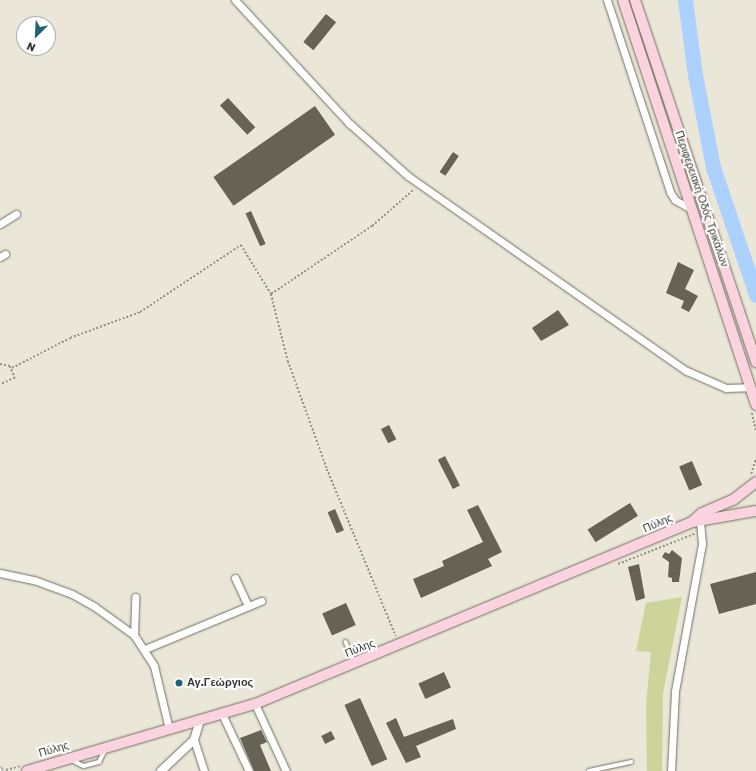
<!DOCTYPE html>
<meta charset="utf-8">
<style>
body{margin:0}
#map{position:relative;width:756px;height:771px;overflow:hidden;background:#eae6d8;font-family:Rubik,sans-serif}
div>[style]{position:absolute}
.green>*{inset:0;background:#ccd49a}
.river>*{height:15px;margin:-7.5px;padding:0 7.5px;transform-origin:7.5px;border-radius:7.5px;background:#acd1fe}
.building>*{inset:0;background:#666356;transform-origin:0 0}
.path>*{height:1.5px;margin-top:-0.75px;transform-origin:0;background:repeating-linear-gradient(90deg,#959288 0 2px,transparent 0 4px)}
.roads{filter:drop-shadow(0 0 1px #726f62) drop-shadow(0 0 1px #726f62)}
.service>*{height:3.5px;margin:-1.75px;padding:0 1.75px;transform-origin:1.75px;border-radius:1.75px;background:#fff}
.minor>*{height:7px;margin:-3.5px;padding:0 3.5px;transform-origin:3.5px;border-radius:3.5px;background:#fff}
.tertiary>*{height:8px;margin:-4px;padding:0 4px;transform-origin:4px;border-radius:4px;background:#fff}
.primary>*{height:10px;margin:-5px;padding:0 5px;transform-origin:5px;border-radius:5px;background:#fad3de}
.dots>*{width:11px;height:11px;translate:-50% -50%;box-sizing:border-box;border:2px solid #fff;border-radius:50%}
span{translate:-50% -50%;white-space:nowrap;text-align:center;line-height:1.15;-webkit-text-stroke:4px #fff;paint-order:stroke}
.street-label{font-size:11px;color:#373630}
.poi-label{font-size:11px;color:#373630;font-weight:700}
.left{translate:0 -50%;text-align:left}
.north{position:absolute;left:16px;top:16px;width:40px;height:40px;box-sizing:border-box;background:#fff;border:1px solid #afafac;border-radius:50%;rotate:204deg;font-size:11px;font-weight:700;line-height:16px;text-align:center;color:#373630}
.north::after{content:'';display:block;margin:auto;width:14px;height:18px;background:#1e6474;clip-path:polygon(50% 0,100% 100%,50% 72%,0 100%)}
</style>
<div id="map">
<div class="green">
<div style="clip-path:polygon(682px 597px,663px 693px,662px 771px,647px 771px,646px 705px,651px 652px,636px 651px,646px 603px)"></div>
</div>
<div class="river">
<div style="left:685px;top:0;width:76px;rotate:82.4deg"></div>
<div style="left:695px;top:75px;width:94px;rotate:78.9deg"></div>
<div style="left:713px;top:167px;width:135px;rotate:71.4deg"></div>
</div>
<div class="building">
<div style="left:326px;top:14px;width:13px;height:36px;rotate:39deg"></div>
<div style="left:228px;top:98px;width:40px;height:11px;rotate:47deg"></div>
<div style="left:315px;top:106px;width:35px;height:124px;rotate:55deg"></div>
<div style="left:453px;top:152px;width:7px;height:24px;rotate:34deg"></div>
<div style="left:251px;top:211px;width:36px;height:6px;rotate:66deg"></div>
<div style="clip-path:polygon(678px 262px,694px 270px,685px 289px,698px 296px,689px 312px,681px 308px,684px 301px,666px 293px)"></div>
<div style="clip-path:polygon(558px 310px,569px 325px,541px 341px,532px 328px)"></div>
<div style="left:389px;top:425px;width:16px;height:9px;rotate:63deg"></div>
<div style="left:445px;top:456px;width:33px;height:8px;rotate:63deg"></div>
<div style="left:692px;top:461px;width:26px;height:14px;rotate:67deg"></div>
<div style="left:630px;top:503px;width:15px;height:50px;rotate:58deg"></div>
<div style="clip-path:polygon(478px 505px,502px 552px,488px 559px,492px 566px,421px 598px,413px 579px,444px 566px,442px 561px,483px 542px,467px 510px)"></div>
<div style="left:335px;top:509px;width:23px;height:8px;rotate:67deg"></div>
<div style="clip-path:polygon(672px 550px,682px 558px,679px 582px,672px 582px,672px 578px,668px 577px,669px 562px,662px 557px,665px 552px,669px 554px)"></div>
<div style="clip-path:polygon(639px 564px,645px 598px,636px 601px,628px 567px)"></div>
<div style="clip-path:polygon(756px 572px,756px 604px,719px 614px,710px 584px)"></div>
<div style="left:346px;top:603px;width:24px;height:26px;rotate:66deg"></div>
<div style="left:444px;top:672px;width:17px;height:28px;rotate:66deg"></div>
<div style="left:360px;top:698px;width:67px;height:17px;rotate:66deg"></div>
<div style="clip-path:polygon(396px 718px,404px 737px,453px 719px,456px 729px,416px 746px,421px 757px,406px 763px,386px 723px)"></div>
<div style="clip-path:polygon(261px 730px,267px 742px,260px 745px,271px 771px,254px 771px,240px 738px)"></div>
<div style="left:331px;top:731px;width:9px;height:11px;rotate:63deg"></div>
</div>
<div class="path">
<div style="left:271px;top:294px;width:122px;rotate:-34deg"></div>
<div style="left:372px;top:226px;width:56px;rotate:-41.4deg"></div>
<div style="left:0;top:364px;width:10px;rotate:11deg"></div>
<div style="left:10px;top:366px;width:13px;rotate:67deg"></div>
<div style="left:15px;top:378px;width:17px;rotate:155deg"></div>
<div style="left:12px;top:368px;width:65px;rotate:-27.3deg"></div>
<div style="left:70px;top:338px;width:75px;rotate:-20.4deg"></div>
<div style="left:140px;top:312px;width:121px;rotate:-33.6deg"></div>
<div style="left:241px;top:245px;width:57px;rotate:58.5deg"></div>
<div style="left:271px;top:294px;width:69px;rotate:75.8deg"></div>
<div style="left:288px;top:361px;width:115px;rotate:70.1deg"></div>
<div style="left:327px;top:469px;width:181px;rotate:67.6deg"></div>
<div style="left:752px;top:413px;width:18px;rotate:77deg"></div>
<div style="left:751px;top:474px;width:17px;rotate:-73deg"></div>
<div style="left:618px;top:564px;width:82px;rotate:-21.5deg"></div>
<div style="left:6px;top:770px;width:15px;rotate:-16deg"></div>
</div>
<div class="roads">
<div class="service">
<div style="left:346px;top:642px;width:21px;rotate:67deg"></div>
<div style="left:72px;top:760px;width:13px;rotate:27deg"></div>
<div style="left:84px;top:766px;width:16px;rotate:-15deg"></div>
<div style="left:99px;top:762px;width:13px;rotate:-63deg"></div>
<div style="left:0;top:770px;width:1px;rotate:90deg"></div>
<div style="left:589px;top:771px;width:43px;rotate:-12.1deg"></div>
</div>
<div class="minor">
<div style="left:235px;top:0;width:169px;rotate:47.2deg"></div>
<div style="left:350px;top:124px;width:78px;rotate:41.9deg"></div>
<div style="left:408px;top:176px;width:340px;rotate:35deg"></div>
<div style="left:687px;top:371px;width:43px;rotate:23.6deg"></div>
<div style="left:726px;top:388px;width:23px;rotate:-2deg"></div>
<div style="left:607px;top:0;width:202px;rotate:71.8deg"></div>
<div style="left:670px;top:192px;width:9px;rotate:58deg"></div>
<div style="left:675px;top:200px;width:18px;rotate:29deg"></div>
<div style="left:0;top:224px;width:19px;rotate:-32deg"></div>
<div style="left:0;top:257px;width:6px;rotate:-31deg"></div>
<div style="left:0;top:573px;width:35px;rotate:12deg"></div>
<div style="left:34px;top:580px;width:40px;rotate:20.2deg"></div>
<div style="left:72px;top:594px;width:26px;rotate:29deg"></div>
<div style="left:95px;top:607px;width:48px;rotate:35.7deg"></div>
<div style="left:134px;top:635px;width:37px;rotate:57deg"></div>
<div style="left:154px;top:666px;width:65px;rotate:76.6deg"></div>
<div style="left:235px;top:578px;width:31px;rotate:65deg"></div>
<div style="left:134px;top:635px;width:38px;rotate:-88deg"></div>
<div style="left:145px;top:649px;width:126px;rotate:-22.5deg"></div>
<div style="left:255px;top:704px;width:74px;rotate:65.2deg"></div>
<div style="left:222px;top:714px;width:63px;rotate:64.7deg"></div>
<div style="left:194px;top:740px;width:33px;rotate:72deg"></div>
<div style="left:671px;top:771px;width:80px;rotate:-87.1deg"></div>
<div style="left:675px;top:691px;width:149px;rotate:-79.6deg"></div>
<div style="left:702px;top:544px;width:23px;rotate:-95deg"></div>
</div>
<div class="tertiary">
<div style="left:161px;top:771px;width:45px;rotate:-43.2deg"></div>
<div style="left:194px;top:740px;width:21px;rotate:-73deg"></div>
</div>
<div class="primary">
<div style="left:623px;top:0;width:426px;rotate:71.8deg"></div>
<div style="left:635px;top:0;width:382px;rotate:71.5deg"></div>
<div style="left:692px;top:522px;width:65px;rotate:-9.8deg"></div>
<div style="left:27px;top:771px;width:238px;rotate:-16.4deg"></div>
<div style="left:255px;top:704px;width:473px;rotate:-22.6deg"></div>
<div style="left:692px;top:522px;width:13px;rotate:-42deg"></div>
<div style="left:702px;top:513px;width:34px;rotate:-23deg"></div>
<div style="left:733px;top:500px;width:29px;rotate:-38deg"></div>
</div>
</div>
<div class="dots">
<div style="left:179px;top:683px;background:#1e6474"></div>
</div>
<div class="street-label">
<span style="left:701px;top:199px;rotate:71deg">Περιφερειακή Οδός Τρικάλων</span>
<span style="left:658px;top:524px;rotate:-24deg">Πύλης</span>
<span style="left:360px;top:649px;rotate:-22deg">Πύλης</span>
<span style="left:54px;top:750px;rotate:-17deg">Πύλης</span>
</div>
<div class="poi-label">
<span class="left" style="left:187px;top:683px">Αγ.Γεώργιος</span>
</div>
<div class="north">N</div>
</div>
